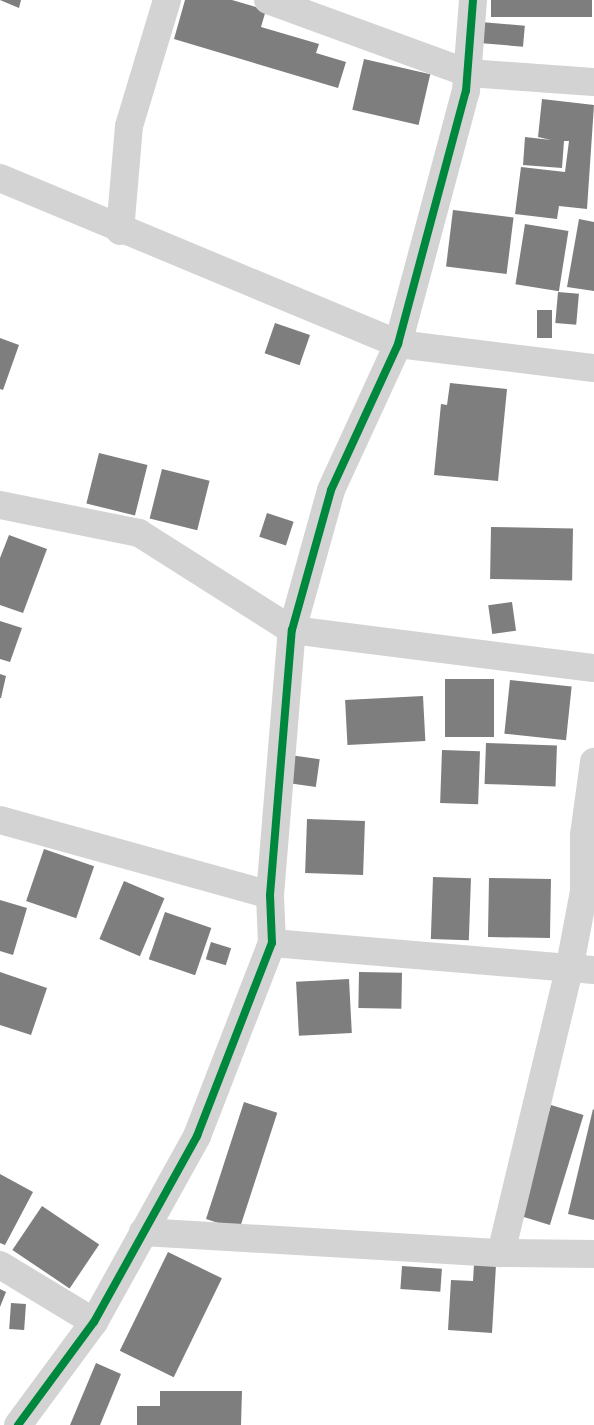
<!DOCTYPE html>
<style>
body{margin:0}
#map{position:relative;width:594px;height:1425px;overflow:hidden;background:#fff;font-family:"Asap Condensed",sans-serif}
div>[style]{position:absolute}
.building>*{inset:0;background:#7e7e7e;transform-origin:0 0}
.street>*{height:28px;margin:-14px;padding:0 14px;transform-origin:14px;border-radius:14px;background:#d3d3d3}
.cycleway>*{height:8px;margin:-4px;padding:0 4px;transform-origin:4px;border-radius:4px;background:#00873e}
span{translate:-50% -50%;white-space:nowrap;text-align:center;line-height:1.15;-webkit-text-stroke:5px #fff;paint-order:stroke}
</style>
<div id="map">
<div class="building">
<div style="clip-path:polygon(0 0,21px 0,19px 8px)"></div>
<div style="clip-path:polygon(185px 0,232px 0,266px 10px,261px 27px,319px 44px,316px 53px,346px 62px,338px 88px,174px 39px)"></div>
<div style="left:491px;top:0;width:101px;height:17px"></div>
<div style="left:481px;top:22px;width:44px;height:21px;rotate:5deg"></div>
<div style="left:364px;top:59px;width:68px;height:52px;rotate:13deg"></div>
<div style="clip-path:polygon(542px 99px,594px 105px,587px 209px,559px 206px,557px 219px,515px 214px,521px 167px,565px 172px,569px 141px,564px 141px,562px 168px,523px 165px,525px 137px,551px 140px,538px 137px)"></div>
<div style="left:453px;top:210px;width:61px;height:57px;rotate:7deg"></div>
<div style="clip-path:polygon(579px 219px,594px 222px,594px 291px,567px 287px)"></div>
<div style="left:525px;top:224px;width:44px;height:61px;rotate:9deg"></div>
<div style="left:558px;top:292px;width:21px;height:31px;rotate:5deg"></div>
<div style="left:537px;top:310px;width:15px;height:28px"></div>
<div style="left:275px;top:323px;width:37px;height:32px;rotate:19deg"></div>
<div style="clip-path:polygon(0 338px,19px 345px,3px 390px,0 389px)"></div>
<div style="clip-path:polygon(450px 383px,507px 389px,498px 481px,434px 475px,441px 404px,447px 405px)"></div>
<div style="left:99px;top:453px;width:50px;height:52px;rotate:14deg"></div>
<div style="left:162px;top:469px;width:49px;height:51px;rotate:14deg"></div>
<div style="left:267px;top:513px;width:28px;height:25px;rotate:18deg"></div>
<div style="left:491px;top:527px;width:82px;height:52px;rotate:1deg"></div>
<div style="clip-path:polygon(9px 535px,47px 549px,23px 613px,0 605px,0 558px)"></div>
<div style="left:512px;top:602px;width:29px;height:24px;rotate:82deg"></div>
<div style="clip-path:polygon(0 621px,22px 628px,10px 662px,0 659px)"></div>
<div style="clip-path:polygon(0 674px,6px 676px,1px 698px,0 698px)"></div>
<div style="left:445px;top:679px;width:49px;height:58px"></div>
<div style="left:510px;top:680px;width:62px;height:54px;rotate:6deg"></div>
<div style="left:423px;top:696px;width:45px;height:78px;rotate:87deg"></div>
<div style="left:486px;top:743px;width:71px;height:41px;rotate:2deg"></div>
<div style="left:442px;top:750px;width:38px;height:53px;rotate:2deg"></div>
<div style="left:290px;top:755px;width:30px;height:28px;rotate:8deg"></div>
<div style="left:307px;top:819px;width:58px;height:54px;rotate:2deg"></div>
<div style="left:44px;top:849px;width:53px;height:55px;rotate:19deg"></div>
<div style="left:433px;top:877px;width:38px;height:62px;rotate:2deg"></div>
<div style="left:489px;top:878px;width:62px;height:59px;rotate:1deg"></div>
<div style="left:124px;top:881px;width:44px;height:63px;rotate:23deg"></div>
<div style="clip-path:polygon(0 900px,27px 908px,13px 955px,0 951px)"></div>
<div style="left:165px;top:912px;width:49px;height:50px;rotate:19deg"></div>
<div style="left:211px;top:942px;width:21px;height:18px;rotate:17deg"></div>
<div style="clip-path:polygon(0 972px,47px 988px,31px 1035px,0 1025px)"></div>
<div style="left:359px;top:972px;width:43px;height:36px;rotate:1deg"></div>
<div style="left:349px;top:979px;width:54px;height:53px;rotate:87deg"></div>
<div style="left:244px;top:1102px;width:35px;height:123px;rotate:18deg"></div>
<div style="left:551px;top:1105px;width:34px;height:115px;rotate:17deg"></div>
<div style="clip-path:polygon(593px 1109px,594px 1110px,594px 1220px,568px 1214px)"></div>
<div style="clip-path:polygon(0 1174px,33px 1192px,5px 1245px,0 1243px)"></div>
<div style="left:42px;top:1206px;width:69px;height:53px;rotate:34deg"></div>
<div style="left:168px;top:1252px;width:60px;height:110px;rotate:26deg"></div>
<div style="clip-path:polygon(474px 1264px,496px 1265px,492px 1333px,448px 1330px,451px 1280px,473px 1281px)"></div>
<div style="left:402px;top:1266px;width:40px;height:23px;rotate:4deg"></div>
<div style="clip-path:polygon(0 1289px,6px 1292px,0 1307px)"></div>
<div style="left:11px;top:1303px;width:15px;height:26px;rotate:4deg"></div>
<div style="clip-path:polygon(96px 1363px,121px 1374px,100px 1425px,70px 1425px)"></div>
<div style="clip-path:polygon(160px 1391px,242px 1391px,241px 1425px,137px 1425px,137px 1406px,160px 1406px)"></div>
</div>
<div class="street">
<div style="left:268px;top:0;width:213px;rotate:20.1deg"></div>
<div style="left:468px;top:73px;width:126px;rotate:4.1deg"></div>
<div style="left:0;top:178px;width:431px;rotate:22.6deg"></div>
<div style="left:398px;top:344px;width:197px;rotate:7deg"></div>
<div style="left:120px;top:231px;width:105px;rotate:-85.1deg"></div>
<div style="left:129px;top:126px;width:132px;rotate:-73.2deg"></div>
<div style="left:0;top:505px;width:142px;rotate:11.4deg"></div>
<div style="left:139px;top:533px;width:181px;rotate:32.4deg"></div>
<div style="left:292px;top:630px;width:304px;rotate:7.2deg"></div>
<div style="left:0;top:820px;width:280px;rotate:15.5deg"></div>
<div style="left:272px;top:943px;width:323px;rotate:4.8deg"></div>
<div style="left:143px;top:1232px;width:359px;rotate:3.4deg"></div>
<div style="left:501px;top:1253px;width:93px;rotate:0.6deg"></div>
<div style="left:501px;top:1253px;width:291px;rotate:-76.5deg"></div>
<div style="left:569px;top:970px;width:80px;rotate:-79.2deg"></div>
<div style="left:584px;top:891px;width:56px;rotate:-90deg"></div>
<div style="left:584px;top:835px;width:74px;rotate:-82.2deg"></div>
<div style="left:0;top:1265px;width:110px;rotate:31.2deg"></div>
<div style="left:18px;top:1425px;width:128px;rotate:-53.6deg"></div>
<div style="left:94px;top:1322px;width:213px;rotate:-61deg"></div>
<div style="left:197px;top:1136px;width:207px;rotate:-68.8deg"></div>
<div style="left:272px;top:943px;width:48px;rotate:-92.4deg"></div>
<div style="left:270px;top:895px;width:266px;rotate:-85.3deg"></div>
<div style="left:292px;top:630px;width:145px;rotate:-74.4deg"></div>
<div style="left:331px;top:490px;width:161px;rotate:-65.3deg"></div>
<div style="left:398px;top:344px;width:262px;rotate:-75deg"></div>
<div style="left:466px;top:91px;width:91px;rotate:-85.6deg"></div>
</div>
<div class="cycleway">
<div style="left:18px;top:1425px;width:128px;rotate:-53.6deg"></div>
<div style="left:94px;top:1322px;width:213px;rotate:-61deg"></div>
<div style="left:197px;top:1136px;width:207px;rotate:-68.8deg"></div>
<div style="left:272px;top:943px;width:48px;rotate:-92.4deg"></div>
<div style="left:270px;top:895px;width:266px;rotate:-85.3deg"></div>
<div style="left:292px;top:630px;width:145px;rotate:-74.4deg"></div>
<div style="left:331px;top:490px;width:161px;rotate:-65.3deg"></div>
<div style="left:398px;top:344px;width:262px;rotate:-75deg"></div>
<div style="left:466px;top:91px;width:91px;rotate:-85.6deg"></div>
</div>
</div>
